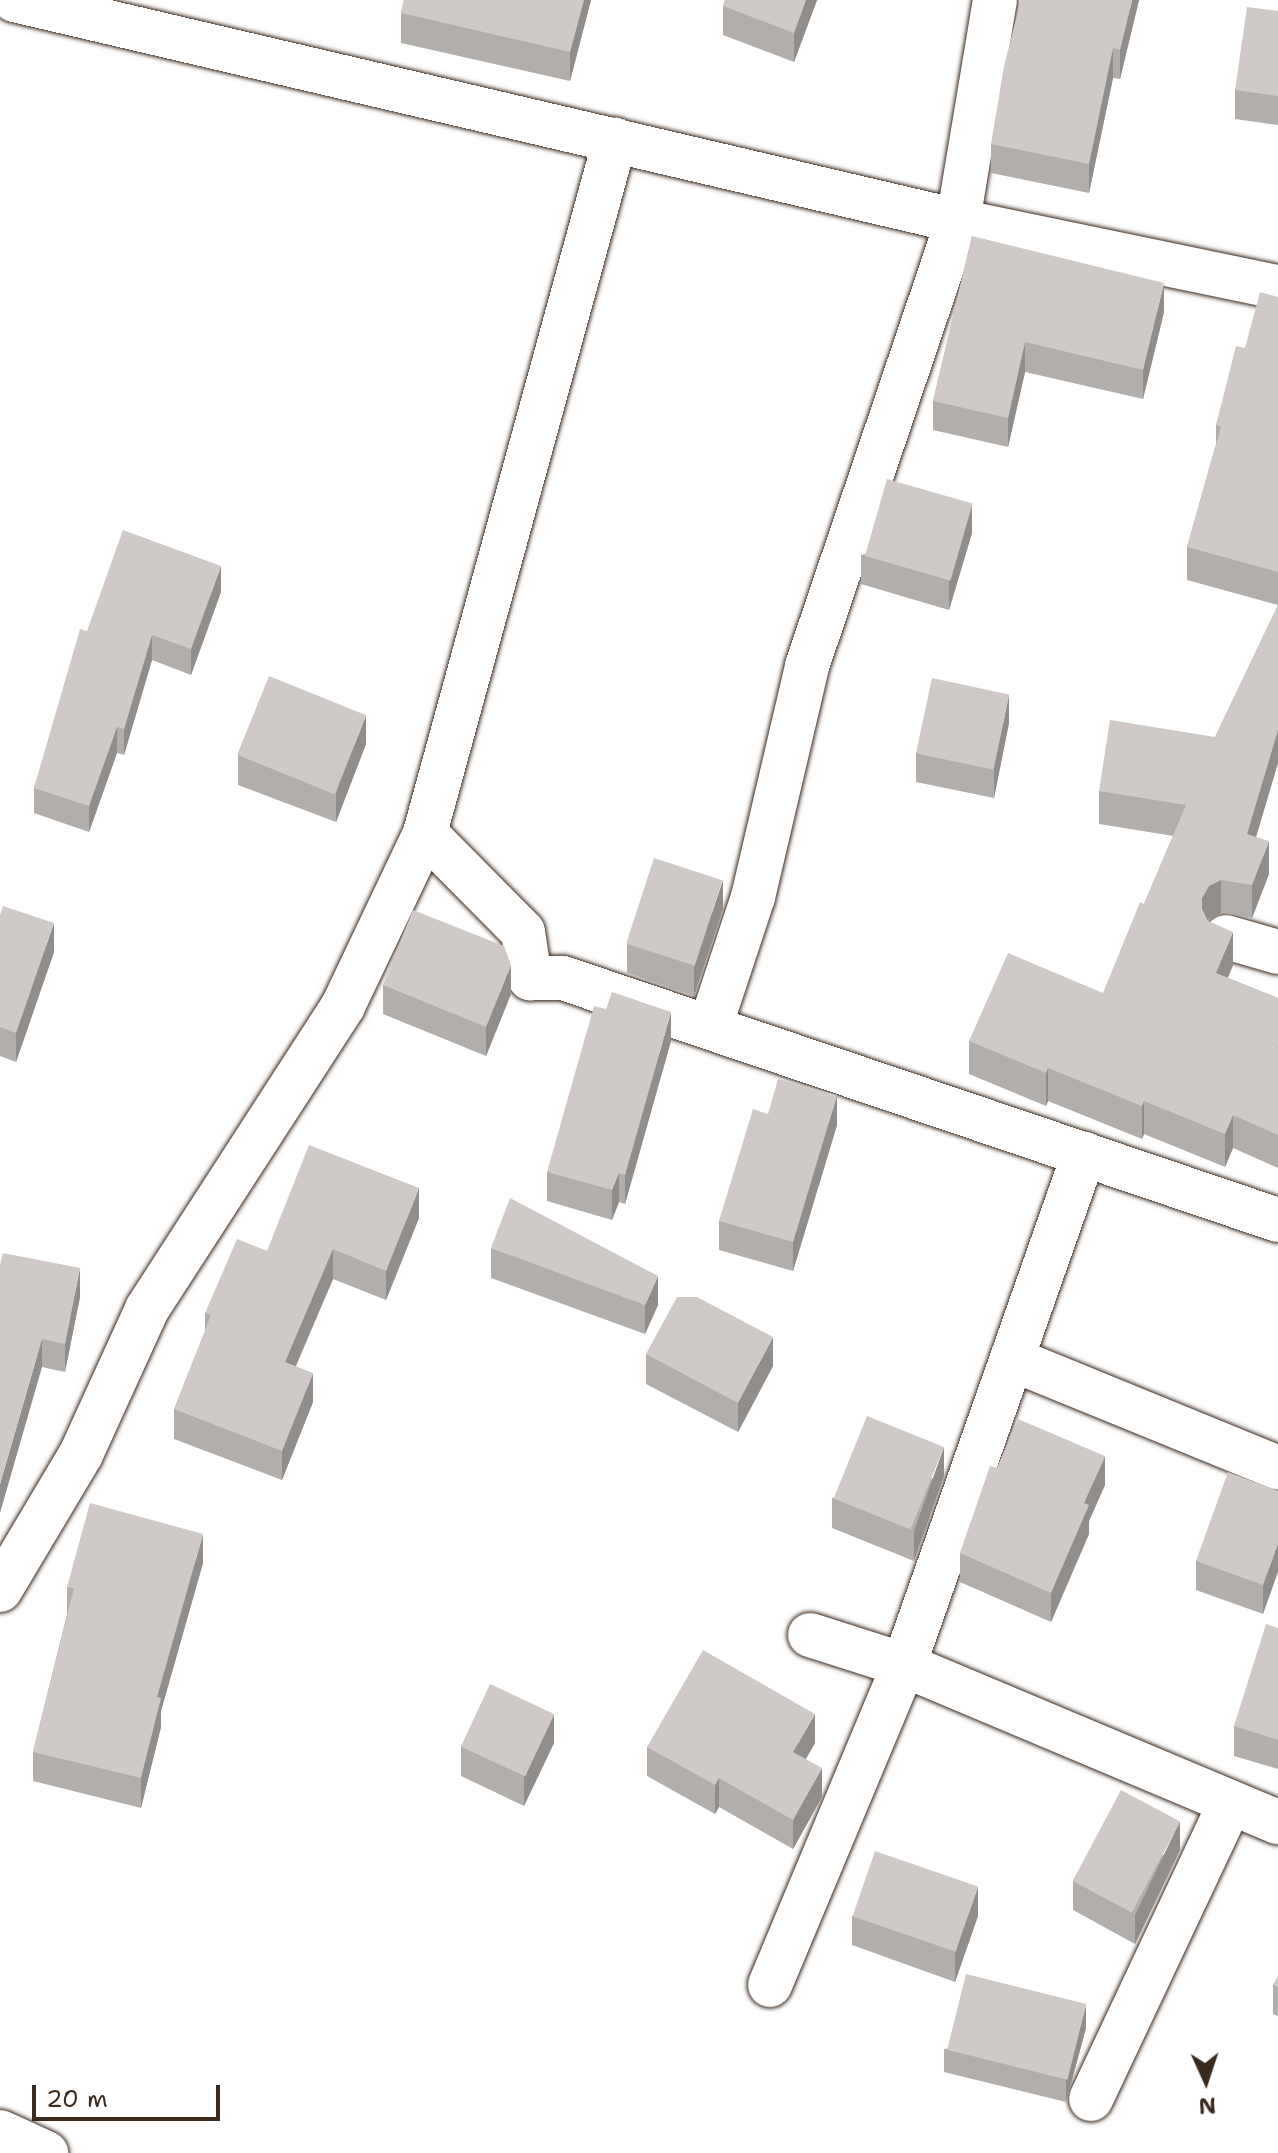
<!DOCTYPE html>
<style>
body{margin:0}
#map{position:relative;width:1278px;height:2153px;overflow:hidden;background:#fff;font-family:"Shantell Sans",sans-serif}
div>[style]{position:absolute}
.roads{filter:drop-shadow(0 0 2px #3b2a1e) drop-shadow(0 0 2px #3b2a1e)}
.minor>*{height:44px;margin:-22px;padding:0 22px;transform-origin:22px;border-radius:22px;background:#fff}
.wall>*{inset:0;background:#b2aeab}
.shaded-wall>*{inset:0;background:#918d8b}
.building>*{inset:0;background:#cfcac7;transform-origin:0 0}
span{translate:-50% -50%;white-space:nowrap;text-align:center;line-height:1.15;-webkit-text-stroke:6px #fff;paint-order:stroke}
.north{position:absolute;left:1166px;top:2041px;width:80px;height:80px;-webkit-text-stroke:6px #fff;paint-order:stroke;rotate:177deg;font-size:22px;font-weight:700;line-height:32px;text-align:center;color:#3b2a1e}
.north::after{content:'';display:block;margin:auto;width:28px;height:36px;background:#3b2a1e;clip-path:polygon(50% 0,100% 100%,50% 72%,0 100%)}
.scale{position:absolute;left:32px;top:2085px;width:188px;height:36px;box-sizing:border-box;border:4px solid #3b2a1e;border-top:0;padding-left:10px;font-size:24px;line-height:28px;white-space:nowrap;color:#3b2a1e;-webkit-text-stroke:6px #fff;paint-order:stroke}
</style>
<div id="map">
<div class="roads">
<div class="minor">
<div style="left:14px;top:0;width:970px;rotate:13.18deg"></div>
<div style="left:958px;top:221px;width:327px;rotate:11.7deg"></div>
<div style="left:425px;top:833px;width:139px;rotate:45.3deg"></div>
<div style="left:523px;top:932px;width:47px;rotate:81.3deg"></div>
<div style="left:530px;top:978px;width:33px"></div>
<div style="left:563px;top:978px;width:755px;rotate:18.7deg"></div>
<div style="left:1226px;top:937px;width:54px;rotate:16.1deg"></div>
<div style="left:710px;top:1027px;width:137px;rotate:-71.7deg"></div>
<div style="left:753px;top:897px;width:237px;rotate:-76.8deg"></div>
<div style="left:807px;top:666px;width:470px;rotate:-71.3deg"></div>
<div style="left:958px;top:221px;width:224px;rotate:-80.5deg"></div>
<div style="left:1014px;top:1360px;width:285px;rotate:22.2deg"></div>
<div style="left:0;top:1590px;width:158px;rotate:-59.2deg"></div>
<div style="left:81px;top:1454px;width:159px;rotate:-65.5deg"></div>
<div style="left:147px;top:1309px;width:361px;rotate:-57.1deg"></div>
<div style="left:343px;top:1006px;width:191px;rotate:-64.6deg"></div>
<div style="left:425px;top:833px;width:719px;rotate:-74.67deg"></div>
<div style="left:810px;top:1635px;width:99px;rotate:17.7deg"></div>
<div style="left:904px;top:1665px;width:406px;rotate:22.8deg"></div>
<div style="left:770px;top:1985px;width:347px;rotate:-67.3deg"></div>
<div style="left:904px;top:1665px;width:542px;rotate:-70.6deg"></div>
<div style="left:1091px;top:2099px;width:327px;rotate:-64.8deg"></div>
<div style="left:0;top:2132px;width:51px;rotate:24.5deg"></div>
</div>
</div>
<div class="wall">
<div style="clip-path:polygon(404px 0,591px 0,570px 81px,401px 43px,401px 13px)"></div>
<div style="clip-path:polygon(725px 0,817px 0,794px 62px,723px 35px,723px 6px)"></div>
<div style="clip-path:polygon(1139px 0,1120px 79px,1113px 78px,1089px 193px,991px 173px,991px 144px)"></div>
<div style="clip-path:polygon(1278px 11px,1278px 125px,1235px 119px,1235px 90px)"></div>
<div style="clip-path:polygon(972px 236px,1164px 312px,1143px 399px,1025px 372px,1008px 447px,933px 430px,933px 401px)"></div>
<div style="clip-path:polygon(1278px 297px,1278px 763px,1256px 837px,1269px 874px,1252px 918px,1221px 913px,1209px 919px,1208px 921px,1233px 965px,1228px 978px,1278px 998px,1278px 1168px,1233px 1148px,1225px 1167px,1144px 1134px,1142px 1139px,1048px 1101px,1046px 1106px,969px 1074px,969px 1041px,1103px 993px,1144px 904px,1173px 836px,1099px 824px,1099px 791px,1215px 737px,1278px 605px,1187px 580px,1187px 547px,1216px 444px,1216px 425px,1245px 348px)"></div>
<div style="clip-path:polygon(972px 533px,949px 610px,861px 584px,861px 555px)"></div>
<div style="clip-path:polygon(221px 592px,191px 675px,152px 660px,124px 755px,117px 753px,89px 832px,34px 813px,34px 788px,87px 631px)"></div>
<div style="clip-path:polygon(1009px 723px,994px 798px,916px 782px,916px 753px)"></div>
<div style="clip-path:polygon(366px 744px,336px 822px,238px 785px,238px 755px)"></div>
<div style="clip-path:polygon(723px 909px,694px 996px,627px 973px,627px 944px)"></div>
<div style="clip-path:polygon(0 915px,54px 952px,16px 1062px,0 1056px)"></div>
<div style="clip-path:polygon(383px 985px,511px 994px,486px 1056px,383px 1014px)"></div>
<div style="clip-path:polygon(671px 1041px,625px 1204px,619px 1202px,612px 1220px,547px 1201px,547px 1172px)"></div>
<div style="clip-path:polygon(768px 1114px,837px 1125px,793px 1271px,719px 1250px,719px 1221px)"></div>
<div style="clip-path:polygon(419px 1218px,386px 1300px,333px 1279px,296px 1366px,313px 1402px,282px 1480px,174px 1439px,174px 1409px,205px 1332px,205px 1313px,267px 1251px)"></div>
<div style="clip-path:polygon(491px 1248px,658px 1305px,645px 1334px,491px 1278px)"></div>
<div style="clip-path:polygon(0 1265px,80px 1297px,65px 1372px,42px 1367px)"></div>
<div style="clip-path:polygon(646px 1354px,773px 1366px,738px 1432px,646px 1384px)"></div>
<div style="clip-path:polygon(997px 1468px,1105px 1485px,1089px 1521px,1089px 1534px,1051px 1622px,960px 1582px,960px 1553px)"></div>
<div style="clip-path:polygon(944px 1476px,914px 1561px,832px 1528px,832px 1498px)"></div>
<div style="clip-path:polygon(1278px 1491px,1263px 1614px,1196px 1590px,1196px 1561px)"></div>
<div style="clip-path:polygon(203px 1563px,161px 1711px,161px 1727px,141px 1808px,33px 1781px,33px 1752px,67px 1614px,67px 1587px)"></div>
<div style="clip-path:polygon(1278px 1628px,1278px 1769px,1234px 1756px,1234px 1726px)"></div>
<div style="clip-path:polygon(554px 1743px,524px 1806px,461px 1776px,461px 1747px)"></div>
<div style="clip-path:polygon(815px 1743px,806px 1759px,822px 1797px,793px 1849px,719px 1807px,715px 1814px,647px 1776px,647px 1747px)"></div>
<div style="clip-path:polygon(1180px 1850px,1135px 1944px,1073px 1910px,1073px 1881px)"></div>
<div style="clip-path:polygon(852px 1916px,978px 1916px,955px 1982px,852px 1945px)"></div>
<div style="clip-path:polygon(1278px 1976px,1278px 2016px,1273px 2014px,1273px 1985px)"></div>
<div style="clip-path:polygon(1086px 2028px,1066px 2102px,944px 2072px,944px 2049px)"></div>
</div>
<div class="shaded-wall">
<div style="clip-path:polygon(584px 0,591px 0,570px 81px,570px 52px)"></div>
<div style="clip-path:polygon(806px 0,817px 0,794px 62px,794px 33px)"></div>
<div style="clip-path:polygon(1132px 0,1139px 0,1120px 79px,1120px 50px)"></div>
<div style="clip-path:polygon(1113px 48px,1113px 78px,1089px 193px,1089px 164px)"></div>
<div style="clip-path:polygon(1164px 283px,1164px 312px,1143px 399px,1143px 370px)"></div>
<div style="clip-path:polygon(1025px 342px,1025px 372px,1008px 447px,1008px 418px)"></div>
<div style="clip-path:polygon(972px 504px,972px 533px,949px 610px,949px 581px)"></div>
<div style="clip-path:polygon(221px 566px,221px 592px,191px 675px,191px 649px)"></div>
<div style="clip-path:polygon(152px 635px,152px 660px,124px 755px,124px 729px)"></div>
<div style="clip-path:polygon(1009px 694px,1009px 723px,994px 798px,994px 769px)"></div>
<div style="clip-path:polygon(366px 715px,366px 744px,336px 822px,336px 793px)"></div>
<div style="clip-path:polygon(117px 727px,117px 753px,89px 832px,89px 806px)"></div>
<div style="clip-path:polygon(1278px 730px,1278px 763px,1247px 867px,1247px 834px)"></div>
<div style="clip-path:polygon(1269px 841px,1269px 874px,1252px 918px,1252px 885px)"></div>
<div style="clip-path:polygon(723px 880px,723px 909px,694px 996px,694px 967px)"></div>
<div style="clip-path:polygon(1221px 880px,1221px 913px,1209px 919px,1202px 931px,1202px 898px,1209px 886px)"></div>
<div style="clip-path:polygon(54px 923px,54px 952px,16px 1062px,16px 1033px)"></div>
<div style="clip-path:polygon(1233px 932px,1233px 965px,1216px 1006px,1216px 973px)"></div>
<div style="clip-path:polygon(511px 965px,511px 994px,486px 1056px,486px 1027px)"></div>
<div style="clip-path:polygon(671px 1012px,671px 1041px,625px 1204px,625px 1175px)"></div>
<div style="clip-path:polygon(1048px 1068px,1048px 1101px,1046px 1106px,1046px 1073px)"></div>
<div style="clip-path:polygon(837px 1095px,837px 1125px,793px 1271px,793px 1242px)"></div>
<div style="clip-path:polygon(1144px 1101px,1144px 1134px,1142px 1139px,1142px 1106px)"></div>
<div style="clip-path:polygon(1233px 1115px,1233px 1148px,1225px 1167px,1225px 1134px)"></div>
<div style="clip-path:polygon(619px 1173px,619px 1202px,612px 1220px,612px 1190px)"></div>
<div style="clip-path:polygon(419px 1188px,419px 1218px,386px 1300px,386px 1271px)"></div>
<div style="clip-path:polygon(333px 1249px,333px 1279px,285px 1391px,285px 1362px)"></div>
<div style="clip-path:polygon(80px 1268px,80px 1297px,65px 1372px,65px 1344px)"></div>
<div style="clip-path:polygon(658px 1276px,658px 1305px,645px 1334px,645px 1305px)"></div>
<div style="clip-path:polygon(773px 1337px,773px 1366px,738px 1432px,738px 1403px)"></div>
<div style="clip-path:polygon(42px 1339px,42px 1367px,0 1513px,0 1484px)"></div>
<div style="clip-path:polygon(313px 1373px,313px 1402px,282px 1480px,282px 1451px)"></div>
<div style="clip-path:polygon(944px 1447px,944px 1476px,914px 1561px,914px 1531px)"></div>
<div style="clip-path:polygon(1105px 1456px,1105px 1485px,1089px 1521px,1089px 1534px,1051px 1622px,1051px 1593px,1084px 1503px)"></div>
<div style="clip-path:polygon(203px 1534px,203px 1563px,161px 1711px,161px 1727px,141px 1808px,141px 1778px,157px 1697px)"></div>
<div style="clip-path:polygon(1278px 1543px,1278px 1572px,1263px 1614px,1263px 1585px)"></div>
<div style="clip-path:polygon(554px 1714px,554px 1743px,524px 1806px,524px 1777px)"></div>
<div style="clip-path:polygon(815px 1714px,815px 1743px,793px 1781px,793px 1752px)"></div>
<div style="clip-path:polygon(822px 1768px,822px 1797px,793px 1849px,793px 1820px)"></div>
<div style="clip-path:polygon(719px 1778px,719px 1807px,715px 1814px,715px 1785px)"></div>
<div style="clip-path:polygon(1180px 1821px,1180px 1850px,1135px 1944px,1135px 1915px)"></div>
<div style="clip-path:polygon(978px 1887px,978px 1916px,955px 1982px,955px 1952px)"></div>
<div style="clip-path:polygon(1086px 2005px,1086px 2028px,1066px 2102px,1066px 2079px)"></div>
</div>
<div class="building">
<div style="clip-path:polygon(404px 0,584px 0,570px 52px,401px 13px)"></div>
<div style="clip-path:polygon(725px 0,806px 0,794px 33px,723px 6px)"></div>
<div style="clip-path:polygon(1021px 0,1132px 0,1120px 50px,1113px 48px,1089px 164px,991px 144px,1004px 66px)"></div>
<div style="clip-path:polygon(1247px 7px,1278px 11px,1278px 96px,1235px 90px)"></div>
<div style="clip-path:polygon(972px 236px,1164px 283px,1143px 370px,1025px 342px,1008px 418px,933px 401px)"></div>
<div style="clip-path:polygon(1260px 292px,1278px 297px,1278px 572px,1187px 547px,1221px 427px,1216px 425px,1236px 346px,1245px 348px)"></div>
<div style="left:887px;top:479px;width:89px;height:80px;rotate:16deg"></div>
<div style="clip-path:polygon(123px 530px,221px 566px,191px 649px,152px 635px,124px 729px,117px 727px,89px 806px,34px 788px,80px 629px,87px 631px)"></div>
<div style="clip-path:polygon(1278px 605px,1278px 730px,1247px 834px,1269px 841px,1252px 885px,1221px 880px,1209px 886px,1202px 898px,1202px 909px,1208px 921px,1233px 932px,1216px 973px,1278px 998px,1278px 1044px,1277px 1047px,1278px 1048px,1278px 1135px,1233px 1115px,1225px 1134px,1144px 1101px,1142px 1106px,1048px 1068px,1046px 1073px,969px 1041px,1008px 953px,1103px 993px,1140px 902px,1144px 904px,1186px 805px,1099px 791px,1110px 720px,1215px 737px)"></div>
<div style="left:269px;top:676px;width:105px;height:85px;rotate:22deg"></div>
<div style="left:932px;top:678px;width:79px;height:77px;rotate:12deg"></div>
<div style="left:654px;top:858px;width:72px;height:90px;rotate:18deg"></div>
<div style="clip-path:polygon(3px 906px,54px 923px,16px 1033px,0 1027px,0 915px)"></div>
<div style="clip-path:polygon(413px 910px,504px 946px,511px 965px,486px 1027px,383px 985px)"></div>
<div style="clip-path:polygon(612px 992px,671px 1012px,625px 1175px,619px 1173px,612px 1190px,547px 1172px,594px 1006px,606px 1009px)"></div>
<div style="clip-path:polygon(778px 1079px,837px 1095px,793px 1242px,719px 1221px,753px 1109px,768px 1114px)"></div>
<div style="clip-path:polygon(309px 1145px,419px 1188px,386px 1271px,333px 1249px,285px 1362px,313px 1373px,282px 1451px,174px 1409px,211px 1315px,205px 1313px,237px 1239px,267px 1251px)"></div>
<div style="clip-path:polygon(510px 1198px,658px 1276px,645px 1305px,491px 1248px)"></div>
<div style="clip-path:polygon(3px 1253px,80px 1268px,65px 1344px,42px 1339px,0 1484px,0 1265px)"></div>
<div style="clip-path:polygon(677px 1297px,697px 1297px,773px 1337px,738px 1403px,646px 1354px)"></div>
<div style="left:867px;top:1416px;width:83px;height:89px;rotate:22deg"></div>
<div style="clip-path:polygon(1018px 1419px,1105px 1456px,1084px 1503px,1089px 1505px,1051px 1593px,960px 1553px,990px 1466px,997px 1468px)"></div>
<div style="clip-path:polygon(1228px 1472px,1278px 1491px,1278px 1543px,1263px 1585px,1196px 1561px)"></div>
<div style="clip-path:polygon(90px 1503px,203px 1534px,157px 1697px,161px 1698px,141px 1778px,33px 1752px,74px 1588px,67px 1587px)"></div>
<div style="clip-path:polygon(1266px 1624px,1278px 1628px,1278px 1740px,1234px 1726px)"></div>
<div style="clip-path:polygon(703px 1650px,815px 1714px,793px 1752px,822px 1768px,793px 1820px,719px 1778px,715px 1785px,647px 1747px)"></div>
<div style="left:490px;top:1684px;width:71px;height:69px;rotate:25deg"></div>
<div style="left:1121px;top:1790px;width:67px;height:103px;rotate:28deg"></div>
<div style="left:875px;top:1851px;width:109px;height:69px;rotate:19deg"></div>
<div style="left:966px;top:1974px;width:124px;height:78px;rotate:14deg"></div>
<div style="clip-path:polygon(1278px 1976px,1278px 1987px,1273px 1985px)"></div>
</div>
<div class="north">N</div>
<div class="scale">20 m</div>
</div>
